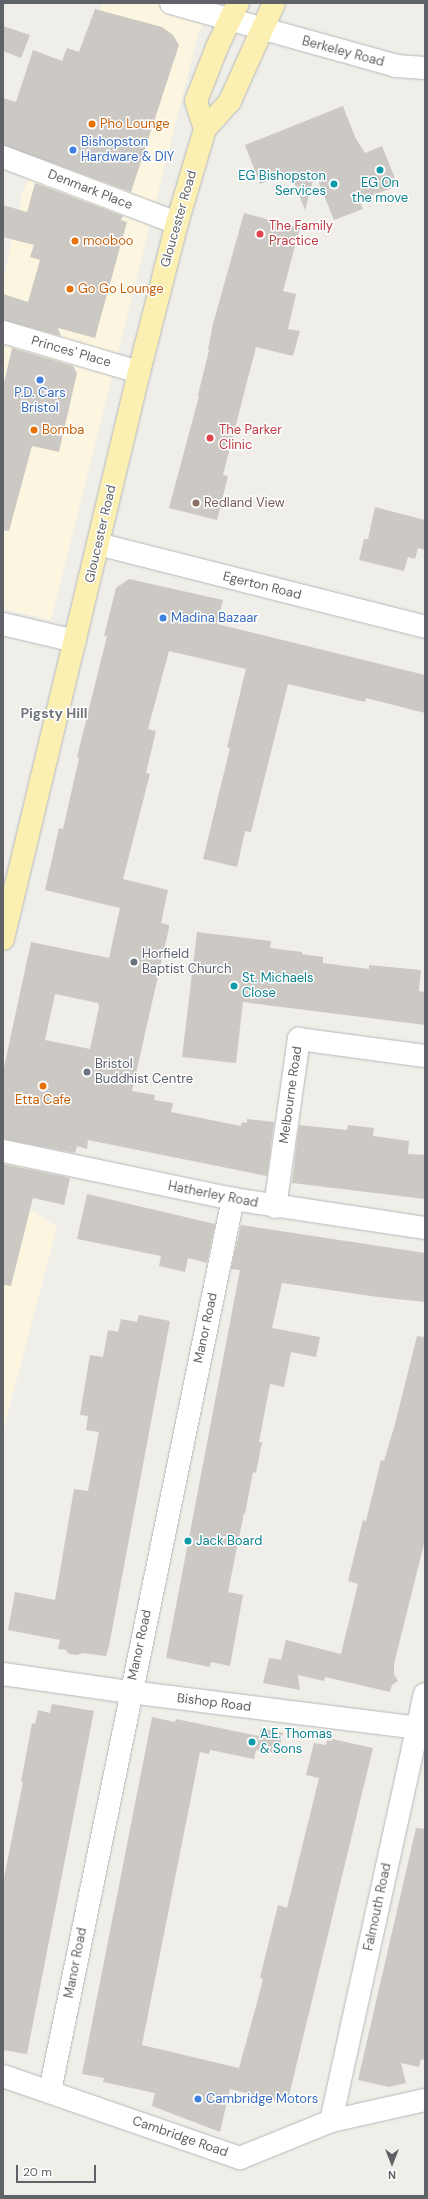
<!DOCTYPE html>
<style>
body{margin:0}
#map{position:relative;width:428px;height:2199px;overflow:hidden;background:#f0eee8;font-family:"DM Sans",sans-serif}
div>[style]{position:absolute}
.commercial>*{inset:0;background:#fcf6e0}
.building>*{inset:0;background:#ccc9c4}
.roads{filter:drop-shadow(0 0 1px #b5b8bb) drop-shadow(0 0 1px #b5b8bb)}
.minor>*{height:22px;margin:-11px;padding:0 11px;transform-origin:11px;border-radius:11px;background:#fff}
.major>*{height:22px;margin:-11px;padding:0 11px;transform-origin:11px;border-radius:11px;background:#fbefb2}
.dots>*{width:11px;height:11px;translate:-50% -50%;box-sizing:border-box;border:2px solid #fff;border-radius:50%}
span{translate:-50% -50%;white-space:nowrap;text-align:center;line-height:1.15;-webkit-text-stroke:3px #fff;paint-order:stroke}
.street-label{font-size:13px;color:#5f6367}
.food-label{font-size:13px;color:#c56008}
.left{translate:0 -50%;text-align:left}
.shop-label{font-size:13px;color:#366cbe}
.culture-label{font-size:13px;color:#0d838f}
.right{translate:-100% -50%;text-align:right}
.health-label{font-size:13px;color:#be3a42}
.education-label{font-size:13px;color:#785e54}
.worship-label{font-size:13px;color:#5b616d}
.neighbourhood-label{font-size:14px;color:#707579;font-weight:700}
.frame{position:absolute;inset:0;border:4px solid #5f6367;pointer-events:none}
.north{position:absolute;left:372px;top:2143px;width:40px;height:40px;-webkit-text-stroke:3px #fff;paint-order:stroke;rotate:180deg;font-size:11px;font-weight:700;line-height:16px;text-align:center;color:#5f6367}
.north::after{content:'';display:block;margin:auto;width:14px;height:18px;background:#5f6367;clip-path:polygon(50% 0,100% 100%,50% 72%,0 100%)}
.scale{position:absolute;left:16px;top:2165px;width:80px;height:18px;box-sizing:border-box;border:2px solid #5f6367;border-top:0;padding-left:5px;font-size:12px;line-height:14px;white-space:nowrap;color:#5f6367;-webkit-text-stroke:3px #fff;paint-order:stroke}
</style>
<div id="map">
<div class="commercial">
<div style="clip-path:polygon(103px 3px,213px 3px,198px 34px,51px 620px,3px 609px,3px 282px,22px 194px)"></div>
<div style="clip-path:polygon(3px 1085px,40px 1094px,28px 1148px,20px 1203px,57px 1227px,3px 1431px)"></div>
</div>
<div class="building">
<div style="clip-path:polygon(95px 9px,162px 27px,173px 35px,179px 45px,131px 192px,3px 145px,3px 98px,16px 102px,33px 50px,62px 61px,67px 48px,79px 52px)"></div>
<div style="clip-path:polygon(3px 26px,30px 35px,21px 58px,3px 51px)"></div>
<div style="clip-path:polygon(343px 106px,355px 137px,365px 153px,382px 146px,398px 186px,359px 200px,363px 209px,334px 220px,315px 173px,305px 210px,290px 172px,260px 184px,245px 145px)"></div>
<div style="clip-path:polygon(35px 183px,123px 216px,121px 220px,127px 222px,95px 338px,58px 328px,61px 336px,3px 320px,3px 294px,28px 302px,40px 260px,30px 257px,34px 245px,3px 237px,3px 205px,27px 212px)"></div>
<div style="clip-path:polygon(244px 213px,300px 228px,283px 291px,296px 294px,288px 329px,300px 331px,293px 356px,256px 347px,223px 475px,228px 476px,217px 520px,169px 508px,199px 396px,198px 395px,209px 350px,208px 349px,213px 324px)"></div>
<div style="clip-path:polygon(12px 348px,73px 366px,77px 373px,59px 452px,32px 446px,9px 531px,3px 530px,3px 387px)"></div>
<div style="clip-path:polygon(375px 507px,425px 520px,425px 550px,418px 548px,415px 559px,408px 557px,404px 571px,359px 560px,364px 539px,368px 539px)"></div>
<div style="clip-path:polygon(evenodd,129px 579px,223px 600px,217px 624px,425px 675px,425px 713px,366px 698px,365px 702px,288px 684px,251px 832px,245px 831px,237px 867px,203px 859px,230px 748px,227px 747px,246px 669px,169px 651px,148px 729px,156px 731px,146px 773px,150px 774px,123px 879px,168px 890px,161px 923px,169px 925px,169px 928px,132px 1091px,155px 1095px,154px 1100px,173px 1103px,171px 1112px,241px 1126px,242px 1122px,247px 1123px,247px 1119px,274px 1122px,267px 1176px,88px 1140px,87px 1149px,77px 1146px,75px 1153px,3px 1139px,3px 1072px,31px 942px,109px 958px,120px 908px,45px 890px,59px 828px,63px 829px,79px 758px,77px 757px,107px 636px,104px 636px,116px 588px,129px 579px,55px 994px,98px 1003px,99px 1007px,90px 1049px,45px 1040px,55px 994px)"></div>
<div style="clip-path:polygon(197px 932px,271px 941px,270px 948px,302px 952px,302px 954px,323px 957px,323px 963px,369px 969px,369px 965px,421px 970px,419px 991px,425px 992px,425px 1025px,243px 1002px,236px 1063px,182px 1057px)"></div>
<div style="clip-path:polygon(299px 1125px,347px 1130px,348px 1125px,374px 1128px,373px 1136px,409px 1141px,408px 1154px,425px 1155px,425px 1199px,292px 1183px)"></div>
<div style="clip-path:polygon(3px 1164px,70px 1178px,64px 1205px,33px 1198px,11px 1286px,3px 1285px)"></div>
<div style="clip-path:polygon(87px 1194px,215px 1224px,207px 1263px,188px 1258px,185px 1272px,159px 1266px,161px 1256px,77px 1239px)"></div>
<div style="clip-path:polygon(241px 1225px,425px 1253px,425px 1302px,378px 1297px,282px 1283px,272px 1328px,320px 1337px,316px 1357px,291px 1352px,284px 1387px,270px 1384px,259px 1442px,262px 1442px,256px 1473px,253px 1472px,245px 1514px,244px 1513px,228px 1592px,243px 1595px,230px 1666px,211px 1662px,210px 1667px,166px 1658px,240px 1270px,231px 1269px)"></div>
<div style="clip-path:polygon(139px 1315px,170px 1321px,109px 1646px,106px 1656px,82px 1653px,77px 1655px,69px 1654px,66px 1650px,58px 1649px,60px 1640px,8px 1630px,15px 1592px,55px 1600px,74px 1489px,88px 1491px,99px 1432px,86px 1430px,88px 1416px,80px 1415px,90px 1355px,103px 1357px,108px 1330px,118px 1332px,121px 1319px,137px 1322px)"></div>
<div style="clip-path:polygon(417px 1336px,425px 1337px,425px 1540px,394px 1664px,394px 1674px,398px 1681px,392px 1685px,390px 1692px,325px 1677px,324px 1681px,298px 1675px,300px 1690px,263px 1683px,269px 1658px,281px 1660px,286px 1640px,341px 1654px,358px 1584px,348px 1581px,363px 1520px,366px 1521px,381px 1460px,384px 1461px,395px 1424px)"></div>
<div style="clip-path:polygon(52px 1704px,94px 1711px,27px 2054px,3px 2050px,3px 1883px,23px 1782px,21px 1782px,32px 1723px,35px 1724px,38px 1710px,50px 1713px)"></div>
<div style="clip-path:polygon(152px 1717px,175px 1722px,176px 1719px,259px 1736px,258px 1743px,261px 1728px,283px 1733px,278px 1754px,256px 1750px,254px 1759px,210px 1750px,209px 1754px,200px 1752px,142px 2045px,239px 2068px,256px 2006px,263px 1979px,260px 1978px,278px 1905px,287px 1908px,319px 1778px,306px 1775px,314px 1743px,326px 1745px,327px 1740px,332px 1741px,332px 1739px,373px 1748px,287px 2104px,230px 2089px,220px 2132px,152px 2106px,155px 2093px,103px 2082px,104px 2078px,82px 2074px)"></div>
<div style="clip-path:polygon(416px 1828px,425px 1829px,425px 2060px,421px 2059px,419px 2067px,401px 2063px,406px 2083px,389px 2087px,358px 2080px)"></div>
</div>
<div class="roads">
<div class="minor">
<div style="left:171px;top:3px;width:234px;rotate:15.6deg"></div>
<div style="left:396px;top:66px;width:29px;rotate:4deg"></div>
<div style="left:3px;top:157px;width:186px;rotate:20.8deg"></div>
<div style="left:3px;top:332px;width:142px;rotate:16.4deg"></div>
<div style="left:98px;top:544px;width:337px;rotate:14.2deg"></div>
<div style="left:3px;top:624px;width:74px;rotate:13.3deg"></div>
<div style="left:3px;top:1151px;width:235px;rotate:11.8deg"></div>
<div style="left:233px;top:1199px;width:194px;rotate:8.6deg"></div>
<div style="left:275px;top:1207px;width:170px;rotate:-81.9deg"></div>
<div style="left:299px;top:1039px;width:127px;rotate:7.7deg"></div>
<div style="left:3px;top:1674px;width:128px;rotate:8.1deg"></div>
<div style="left:130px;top:1692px;width:297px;rotate:7.1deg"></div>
<div style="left:3px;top:2076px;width:251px;rotate:19.1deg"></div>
<div style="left:240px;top:2158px;width:98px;rotate:-22.1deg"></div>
<div style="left:331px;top:2121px;width:96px;rotate:-12.6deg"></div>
<div style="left:50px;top:2091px;width:911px;rotate:-78.41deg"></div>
<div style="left:331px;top:2121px;width:437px;rotate:-77.6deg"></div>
</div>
<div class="major">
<div style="left:205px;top:129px;width:29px;rotate:-108deg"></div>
<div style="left:196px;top:101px;width:58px;rotate:-68.7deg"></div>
<div style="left:217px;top:47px;width:49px;rotate:-64.5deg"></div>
<div style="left:3px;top:939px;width:583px;rotate:-76.51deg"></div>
<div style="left:139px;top:372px;width:154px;rotate:-75.7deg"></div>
<div style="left:177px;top:223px;width:98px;rotate:-73.4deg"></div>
<div style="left:205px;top:129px;width:38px;rotate:-48deg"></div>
<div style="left:230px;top:101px;width:107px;rotate:-65.8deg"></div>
</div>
</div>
<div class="dots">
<div style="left:92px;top:124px;background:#e8710a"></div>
<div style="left:73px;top:150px;background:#3f7fe0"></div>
<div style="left:380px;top:170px;background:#0f9aa8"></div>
<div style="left:334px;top:184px;background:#0f9aa8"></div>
<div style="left:260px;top:234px;background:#e0444e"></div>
<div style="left:75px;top:241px;background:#e8710a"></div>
<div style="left:70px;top:289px;background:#e8710a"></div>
<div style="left:40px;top:380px;background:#3f7fe0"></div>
<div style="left:34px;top:430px;background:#e8710a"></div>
<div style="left:210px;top:438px;background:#e0444e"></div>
<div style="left:196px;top:503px;background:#8d6e63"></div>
<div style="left:163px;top:618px;background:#3f7fe0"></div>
<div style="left:134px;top:962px;background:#6b7280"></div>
<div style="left:234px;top:986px;background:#0f9aa8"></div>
<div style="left:87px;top:1072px;background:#6b7280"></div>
<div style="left:43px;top:1086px;background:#e8710a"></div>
<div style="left:188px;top:1541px;background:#0f9aa8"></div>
<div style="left:252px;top:1742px;background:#0f9aa8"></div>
<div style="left:198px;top:2099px;background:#3f7fe0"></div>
</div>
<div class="street-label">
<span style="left:343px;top:52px;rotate:15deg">Berkeley Road</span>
<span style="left:90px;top:190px;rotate:21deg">Denmark Place</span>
<span style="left:179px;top:219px;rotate:-74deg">Gloucester Road</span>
<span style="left:71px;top:352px;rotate:16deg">Princes' Place</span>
<span style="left:101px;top:534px;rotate:-77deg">Gloucester Road</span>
<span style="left:262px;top:586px;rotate:14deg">Egerton Road</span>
<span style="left:291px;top:1095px;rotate:-82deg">Melbourne Road</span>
<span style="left:213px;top:1195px;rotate:11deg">Hatherley Road</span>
<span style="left:206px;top:1328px;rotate:-78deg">Manor Road</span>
<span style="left:140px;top:1645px;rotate:-78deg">Manor Road</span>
<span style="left:214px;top:1703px;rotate:7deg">Bishop Road</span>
<span style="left:378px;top:1907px;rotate:-78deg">Falmouth Road</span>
<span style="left:76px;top:1963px;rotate:-79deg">Manor Road</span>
<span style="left:180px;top:2137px;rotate:19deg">Cambridge Road</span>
</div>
<div class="food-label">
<span class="left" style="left:100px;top:124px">Pho Lounge</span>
<span class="left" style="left:83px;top:241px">mooboo</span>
<span class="left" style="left:78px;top:289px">Go Go Lounge</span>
<span class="left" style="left:42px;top:430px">Bomba</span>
<span style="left:43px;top:1100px">Etta Cafe</span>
</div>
<div class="shop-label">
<span class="left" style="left:81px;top:150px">Bishopston<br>Hardware &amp; DIY</span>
<span style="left:40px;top:401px">P.D. Cars<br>Bristol</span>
<span class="left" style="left:171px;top:618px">Madina Bazaar</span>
<span class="left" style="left:206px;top:2099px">Cambridge Motors</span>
</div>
<div class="culture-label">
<span class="right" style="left:326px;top:184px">EG Bishopston<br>Services</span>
<span style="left:380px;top:191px">EG On<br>the move</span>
<span class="left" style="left:242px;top:986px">St. Michaels<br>Close</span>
<span class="left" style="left:196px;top:1541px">Jack Board</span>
<span class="left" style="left:260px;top:1742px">A.E. Thomas<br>&amp; Sons</span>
</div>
<div class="health-label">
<span class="left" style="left:269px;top:234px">The Family<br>Practice</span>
<span class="left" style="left:219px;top:438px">The Parker<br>Clinic</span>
</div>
<div class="education-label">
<span class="left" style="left:204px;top:503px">Redland View</span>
</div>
<div class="worship-label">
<span class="left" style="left:142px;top:962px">Horfield<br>Baptist Church</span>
<span class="left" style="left:95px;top:1072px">Bristol<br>Buddhist Centre</span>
</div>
<div class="neighbourhood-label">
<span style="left:54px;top:713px">Pigsty Hill</span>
</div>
<div class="frame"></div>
<div class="north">N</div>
<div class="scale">20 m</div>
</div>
